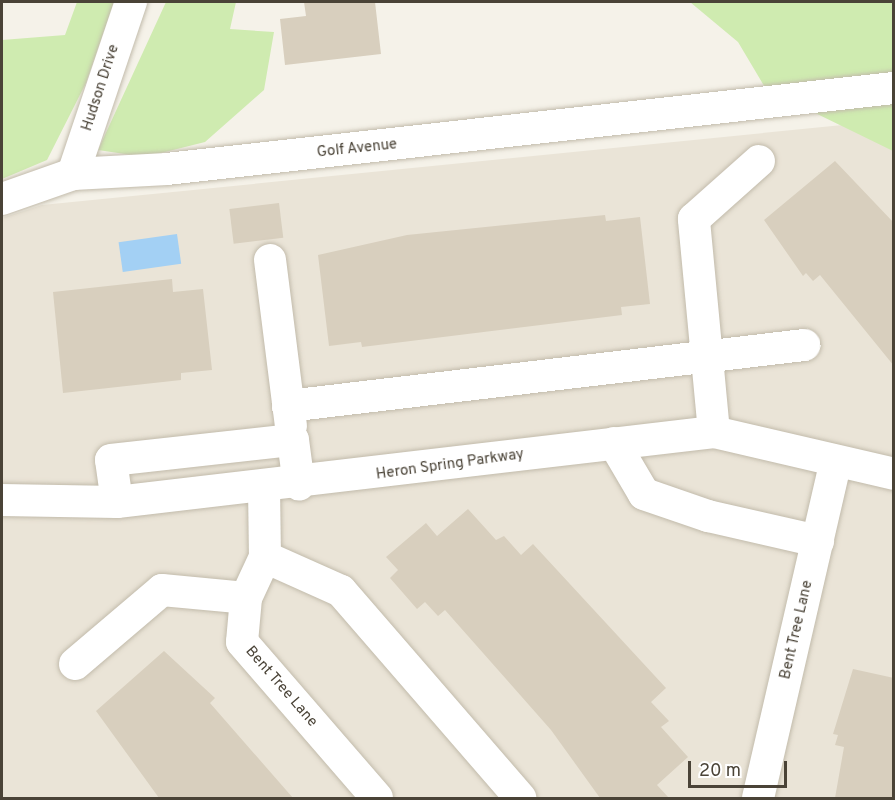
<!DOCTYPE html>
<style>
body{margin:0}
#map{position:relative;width:895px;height:800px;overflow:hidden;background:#f5f2e9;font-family:Overpass,sans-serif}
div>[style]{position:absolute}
.residential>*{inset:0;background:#eae4d7}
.green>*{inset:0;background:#cfebb0}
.water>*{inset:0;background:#a3d0f4;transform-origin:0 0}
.building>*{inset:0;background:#d8cfbe;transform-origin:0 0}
.roads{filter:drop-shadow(0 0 2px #c2bbab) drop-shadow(0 0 2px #c2bbab)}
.minor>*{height:32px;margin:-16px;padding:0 16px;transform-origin:16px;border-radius:16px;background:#fff}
span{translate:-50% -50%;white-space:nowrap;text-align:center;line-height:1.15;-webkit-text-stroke:4.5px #fff;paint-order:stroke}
.street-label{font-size:15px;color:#4a4337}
.frame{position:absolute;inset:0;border:3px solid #4a4337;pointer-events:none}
.scale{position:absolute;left:688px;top:761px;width:99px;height:27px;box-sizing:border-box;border:3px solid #4a4337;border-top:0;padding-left:8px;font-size:18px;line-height:21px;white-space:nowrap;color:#4a4337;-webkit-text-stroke:4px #fff;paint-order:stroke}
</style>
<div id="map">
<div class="residential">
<div style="clip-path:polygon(893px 120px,893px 798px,2px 798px,2px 218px,42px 205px)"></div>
</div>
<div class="green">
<div style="clip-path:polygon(77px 2px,114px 2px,86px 83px,47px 160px,2px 179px,2px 40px,65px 35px)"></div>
<div style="clip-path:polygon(166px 2px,236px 2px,230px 29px,274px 32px,264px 90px,205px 142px,145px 157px,98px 150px)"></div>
<div style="clip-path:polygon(690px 2px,893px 2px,893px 151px,766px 89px,738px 42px)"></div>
</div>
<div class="water">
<div style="left:177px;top:234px;width:30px;height:59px;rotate:82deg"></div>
</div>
<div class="building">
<div style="clip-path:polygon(304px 2px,375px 2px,381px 54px,285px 65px,280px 19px,306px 16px)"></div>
<div style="clip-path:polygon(835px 161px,894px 223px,894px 366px,820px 275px,813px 281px,806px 273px,803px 276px,764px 220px)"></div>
<div style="left:279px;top:203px;width:35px;height:50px;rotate:83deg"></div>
<div style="clip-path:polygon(605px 215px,606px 221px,640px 217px,650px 304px,621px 307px,622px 315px,362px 347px,361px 342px,329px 346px,318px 255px,407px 235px)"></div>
<div style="clip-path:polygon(172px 279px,173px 292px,203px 289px,212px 370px,181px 373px,181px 380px,63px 393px,53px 292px)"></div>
<div style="clip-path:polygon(468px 509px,496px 540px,504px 536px,521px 555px,533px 544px,666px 688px,651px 702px,669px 721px,661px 727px,688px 757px,657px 785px,669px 798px,600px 798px,551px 730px,445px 610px,438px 616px,425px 602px,417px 609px,390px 578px,398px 570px,386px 557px,426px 523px,437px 536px)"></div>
<div style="clip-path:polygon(164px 651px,215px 698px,210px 703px,293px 798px,159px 798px,96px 711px)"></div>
<div style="clip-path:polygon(853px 669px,894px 678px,894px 798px,835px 798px,844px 747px,835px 745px,838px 735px,833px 734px)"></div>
</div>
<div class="roads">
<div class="minor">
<div style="left:73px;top:174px;width:182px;rotate:-71.4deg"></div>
<div style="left:2px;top:199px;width:75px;rotate:-19.4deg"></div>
<div style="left:73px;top:174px;width:94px;rotate:-3deg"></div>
<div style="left:167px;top:169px;width:731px;rotate:-6.36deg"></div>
<div style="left:270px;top:260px;width:167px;rotate:82.8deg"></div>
<div style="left:288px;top:406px;width:520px;rotate:-6.74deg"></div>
<div style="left:714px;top:432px;width:214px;rotate:-95.4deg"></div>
<div style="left:694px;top:219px;width:87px;rotate:-41.7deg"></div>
<div style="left:614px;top:443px;width:59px;rotate:59.5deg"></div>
<div style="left:644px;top:494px;width:68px;rotate:19deg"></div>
<div style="left:708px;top:516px;width:113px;rotate:12.8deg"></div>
<div style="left:264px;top:487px;width:70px;rotate:89.2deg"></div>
<div style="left:265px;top:557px;width:45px;rotate:114.9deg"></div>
<div style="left:246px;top:598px;width:44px;rotate:95.2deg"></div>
<div style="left:242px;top:642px;width:206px;rotate:49.1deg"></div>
<div style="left:2px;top:500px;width:115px;rotate:1deg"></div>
<div style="left:117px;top:502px;width:601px;rotate:-6.69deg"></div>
<div style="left:714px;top:432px;width:185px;rotate:13.1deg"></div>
<div style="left:117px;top:502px;width:42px;rotate:-98.1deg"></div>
<div style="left:111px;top:460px;width:183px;rotate:-6.3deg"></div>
<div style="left:293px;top:440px;width:45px;rotate:82.4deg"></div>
<div style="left:265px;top:557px;width:83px;rotate:24.1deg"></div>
<div style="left:341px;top:591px;width:274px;rotate:49.1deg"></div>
<div style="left:75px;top:664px;width:114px;rotate:-40.4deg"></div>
<div style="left:162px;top:590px;width:84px;rotate:5.4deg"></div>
<div style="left:758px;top:798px;width:346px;rotate:-77deg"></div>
</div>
</div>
<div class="street-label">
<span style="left:101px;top:88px;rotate:-72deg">Hudson Drive</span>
<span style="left:357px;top:149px;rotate:-6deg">Golf Avenue</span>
<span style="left:450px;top:465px;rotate:-8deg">Heron Spring Parkway</span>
<span style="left:797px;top:630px;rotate:-77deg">Bent Tree Lane</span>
<span style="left:281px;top:687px;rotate:49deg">Bent Tree Lane</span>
</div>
<div class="frame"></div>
<div class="scale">20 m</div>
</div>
